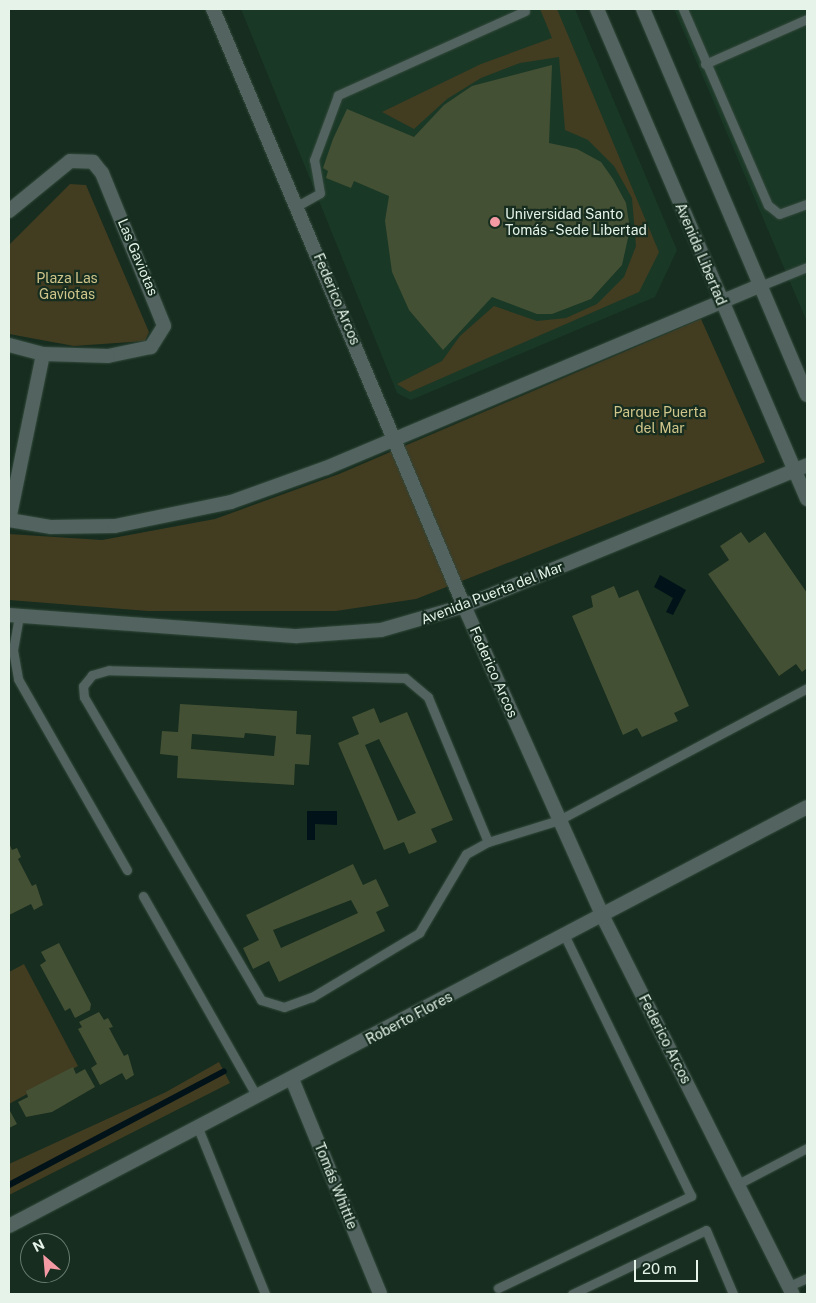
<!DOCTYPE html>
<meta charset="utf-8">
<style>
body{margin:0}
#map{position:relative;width:816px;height:1303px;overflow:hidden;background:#162d1f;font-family:"Public Sans",sans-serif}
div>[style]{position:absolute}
.built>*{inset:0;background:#1a3826}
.green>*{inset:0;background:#423c21}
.water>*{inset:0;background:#011318}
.stream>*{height:6px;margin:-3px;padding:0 3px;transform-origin:3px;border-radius:3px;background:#011318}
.building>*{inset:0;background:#445034}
.roads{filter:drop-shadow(0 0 1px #33493b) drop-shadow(0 0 1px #33493b)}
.service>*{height:9px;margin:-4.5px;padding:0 4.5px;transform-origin:4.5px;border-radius:4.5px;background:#526360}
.minor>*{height:14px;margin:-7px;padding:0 7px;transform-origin:7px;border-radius:7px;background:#526360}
.tertiary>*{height:14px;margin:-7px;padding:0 7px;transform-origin:7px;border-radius:7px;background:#526360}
.dots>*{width:14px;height:14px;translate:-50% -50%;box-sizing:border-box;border:2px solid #162d1f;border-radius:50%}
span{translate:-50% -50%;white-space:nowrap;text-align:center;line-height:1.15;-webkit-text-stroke:4.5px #162d1f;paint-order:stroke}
.poi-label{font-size:14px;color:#e5f3e9}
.left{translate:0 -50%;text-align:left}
.street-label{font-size:14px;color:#e5f3e9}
.park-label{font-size:14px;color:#d0c58a}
.frame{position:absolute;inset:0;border:10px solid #e5f3e9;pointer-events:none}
.north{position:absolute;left:20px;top:1233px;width:50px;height:50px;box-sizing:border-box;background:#162d1f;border:1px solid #697c70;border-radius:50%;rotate:333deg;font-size:14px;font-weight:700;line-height:20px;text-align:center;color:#e5f3e9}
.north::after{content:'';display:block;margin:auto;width:18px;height:22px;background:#f49aa4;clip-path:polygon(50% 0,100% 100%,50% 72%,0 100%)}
.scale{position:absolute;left:634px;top:1260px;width:64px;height:22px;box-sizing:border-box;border:2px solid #e5f3e9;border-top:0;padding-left:6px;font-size:15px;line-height:18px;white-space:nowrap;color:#e5f3e9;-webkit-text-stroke:4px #162d1f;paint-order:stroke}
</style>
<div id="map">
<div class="built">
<div style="clip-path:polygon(241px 9px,575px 9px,677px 250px,655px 297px,411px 400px,397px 393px)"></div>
<div style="clip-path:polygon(674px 9px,807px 9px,807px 322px,729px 138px)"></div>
</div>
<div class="green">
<div style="clip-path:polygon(540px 9px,557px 9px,659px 252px,639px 292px,410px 392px,397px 384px,442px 361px,460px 336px,494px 306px,537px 321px,566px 318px,597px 304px,624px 277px,636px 246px,632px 198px,614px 166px,588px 140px,565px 130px,559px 57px,520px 63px,481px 78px,447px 99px,414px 129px,382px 112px,481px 64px,552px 38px)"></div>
<div style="clip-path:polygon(70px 184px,86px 185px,149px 332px,145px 341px,74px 346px,9px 334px,9px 245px)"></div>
<div style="clip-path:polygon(701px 319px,765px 462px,416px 599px,336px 611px,148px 611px,9px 600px,9px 534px,102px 540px,215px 519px,339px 474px)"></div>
<div style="clip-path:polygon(24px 964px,78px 1066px,9px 1104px,9px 972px)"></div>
<div style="clip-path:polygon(219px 1062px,230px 1083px,9px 1195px,9px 1164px,166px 1092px)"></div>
</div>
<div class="water">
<div style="clip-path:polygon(660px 575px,686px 590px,673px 615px,666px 612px,673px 598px,654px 587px)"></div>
<div style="clip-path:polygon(307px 811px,337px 811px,337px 825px,315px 824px,315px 840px,307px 840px)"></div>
</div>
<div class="stream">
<div style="left:9px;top:1185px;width:243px;rotate:-27.9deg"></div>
</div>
<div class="building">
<div style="clip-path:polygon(552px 65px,549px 143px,577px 149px,601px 162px,613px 179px,626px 203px,630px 229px,622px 265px,591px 299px,552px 314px,537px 314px,492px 297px,443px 350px,409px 310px,392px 272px,385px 221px,389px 196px,354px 181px,351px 188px,326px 178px,328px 171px,323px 168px,333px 139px,347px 109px,414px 137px,444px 105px,472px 86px)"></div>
<div style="clip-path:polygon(741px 532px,749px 543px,765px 532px,807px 593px,807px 668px,802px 672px,796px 664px,779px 676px,708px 574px,729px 560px,720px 546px)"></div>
<div style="clip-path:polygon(614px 586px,619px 598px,638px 590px,689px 706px,674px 713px,678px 721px,642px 737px,637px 728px,623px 735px,572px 616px,593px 607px,591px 596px)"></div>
<div style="clip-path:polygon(evenodd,180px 704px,297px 711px,296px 734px,311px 735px,309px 765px,295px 764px,294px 785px,177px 778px,178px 756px,160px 754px,162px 731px,178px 732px,180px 704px,245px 733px,276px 736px,274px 756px,191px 749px,192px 734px,244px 738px,245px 733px)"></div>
<div style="clip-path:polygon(evenodd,374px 708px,380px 723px,407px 712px,453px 820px,431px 829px,437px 842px,409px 854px,404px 842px,384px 850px,338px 743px,359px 734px,352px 717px,374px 708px,379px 739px,416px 813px,398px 821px,365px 745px,379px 739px)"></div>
<div style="clip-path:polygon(9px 843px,12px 850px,17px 848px,21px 857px,18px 859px,32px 886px,36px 884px,43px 905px,34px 910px,31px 904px,9px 915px)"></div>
<div style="clip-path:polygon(evenodd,353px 864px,363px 885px,376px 879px,389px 906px,376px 912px,385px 931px,279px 982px,269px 961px,253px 969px,243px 948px,259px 940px,246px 915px,353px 864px,351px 900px,358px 913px,281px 948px,273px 930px,351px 900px)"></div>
<div style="clip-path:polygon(59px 943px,91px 1004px,90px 1010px,75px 1018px,70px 1008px,65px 1011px,40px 965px,46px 961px,41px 952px)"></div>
<div style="clip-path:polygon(99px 1012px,104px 1020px,108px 1018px,113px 1027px,109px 1028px,124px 1056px,128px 1054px,134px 1075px,126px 1080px,122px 1073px,100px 1085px,91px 1068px,97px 1064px,78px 1029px,82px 1027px,79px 1022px)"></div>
<div style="clip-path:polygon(73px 1067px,76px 1074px,85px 1069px,95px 1087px,52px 1112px,26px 1117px,18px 1102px,28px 1097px,26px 1091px)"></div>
<div style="clip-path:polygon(9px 1109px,17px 1124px,9px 1128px)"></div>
</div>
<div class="roads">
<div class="service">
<div style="left:683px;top:9px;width:214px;rotate:66.6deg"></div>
<div style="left:768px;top:205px;width:14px;rotate:39deg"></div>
<div style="left:779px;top:214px;width:30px;rotate:-20deg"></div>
<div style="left:705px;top:64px;width:111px;rotate:-23.8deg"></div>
<div style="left:297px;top:206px;width:26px;rotate:-29deg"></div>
<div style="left:320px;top:193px;width:34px;rotate:-100deg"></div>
<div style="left:314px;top:160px;width:69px;rotate:-69.7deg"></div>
<div style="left:338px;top:95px;width:205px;rotate:-24.2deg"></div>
<div style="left:760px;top:286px;width:51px;rotate:-22deg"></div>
<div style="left:19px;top:616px;width:35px;rotate:100deg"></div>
<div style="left:13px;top:650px;width:29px;rotate:80deg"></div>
<div style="left:18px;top:679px;width:220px;rotate:60.3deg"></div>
<div style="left:488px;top:842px;width:157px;rotate:-112.5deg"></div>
<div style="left:428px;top:697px;width:30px;rotate:-140deg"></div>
<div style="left:405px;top:678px;width:296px;rotate:-178.5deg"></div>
<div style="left:109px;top:670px;width:18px;rotate:164deg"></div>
<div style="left:92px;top:675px;width:14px;rotate:129deg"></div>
<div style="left:83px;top:686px;width:11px;rotate:85deg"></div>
<div style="left:84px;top:697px;width:351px;rotate:59.7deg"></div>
<div style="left:261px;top:1000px;width:24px;rotate:17deg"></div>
<div style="left:284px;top:1007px;width:30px;rotate:-20deg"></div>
<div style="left:312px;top:997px;width:125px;rotate:-30.9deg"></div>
<div style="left:419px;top:933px;width:92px;rotate:-59.3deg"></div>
<div style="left:466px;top:854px;width:25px;rotate:-29deg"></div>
<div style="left:488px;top:842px;width:74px;rotate:-17.2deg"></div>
<div style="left:559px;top:820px;width:281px;rotate:-28deg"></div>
<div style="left:143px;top:896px;width:231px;rotate:60.4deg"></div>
<div style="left:198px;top:1128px;width:179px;rotate:68deg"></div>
<div style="left:738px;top:1184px;width:78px;rotate:-27.6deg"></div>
<div style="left:789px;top:1286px;width:20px;rotate:-24deg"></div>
<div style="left:498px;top:1288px;width:214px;rotate:-25.5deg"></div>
<div style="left:691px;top:1196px;width:289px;rotate:-115.9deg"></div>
<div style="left:572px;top:1294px;width:148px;rotate:-25.5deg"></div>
<div style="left:706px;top:1230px;width:69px;rotate:67.1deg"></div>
</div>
<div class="minor">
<div style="left:213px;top:9px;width:648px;rotate:67.2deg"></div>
<div style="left:464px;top:606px;width:338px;rotate:65.9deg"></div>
<div style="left:602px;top:915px;width:424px;rotate:63.3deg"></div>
<div style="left:9px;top:211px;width:79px;rotate:-39.3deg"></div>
<div style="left:70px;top:161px;width:23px;rotate:2deg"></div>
<div style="left:93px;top:162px;width:14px;rotate:51deg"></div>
<div style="left:102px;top:173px;width:165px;rotate:67.9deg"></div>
<div style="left:164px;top:326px;width:25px;rotate:122deg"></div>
<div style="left:151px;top:347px;width:44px;rotate:168.2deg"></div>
<div style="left:108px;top:356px;width:65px;rotate:-178.2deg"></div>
<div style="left:43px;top:354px;width:35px;rotate:-165deg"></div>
<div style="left:9px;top:520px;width:169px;rotate:-78.4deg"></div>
<div style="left:292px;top:1079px;width:232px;rotate:67.7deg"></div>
<div style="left:9px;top:1226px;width:901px;rotate:-27.7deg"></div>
</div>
<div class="tertiary">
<div style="left:597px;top:9px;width:533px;rotate:66.8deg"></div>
<div style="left:643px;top:9px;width:419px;rotate:67deg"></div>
<div style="left:9px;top:520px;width:43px;rotate:9.5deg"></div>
<div style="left:51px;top:527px;width:64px;rotate:-0.9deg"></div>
<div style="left:115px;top:526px;width:118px;rotate:-11.7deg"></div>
<div style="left:231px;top:502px;width:101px;rotate:-19.7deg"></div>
<div style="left:326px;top:468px;width:471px;rotate:-22.8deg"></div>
<div style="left:9px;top:615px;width:289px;rotate:4.2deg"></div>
<div style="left:297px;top:636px;width:84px;rotate:-4.1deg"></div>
<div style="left:381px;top:630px;width:86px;rotate:-16.1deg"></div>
<div style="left:464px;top:606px;width:371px;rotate:-22.3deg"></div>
</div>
</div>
<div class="dots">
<div style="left:495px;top:222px;background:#f49aa4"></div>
</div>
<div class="poi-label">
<span class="left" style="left:505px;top:222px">Universidad Santo<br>Tomás - Sede Libertad</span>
</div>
<div class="street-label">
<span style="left:701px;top:254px;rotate:67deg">Avenida Libertad</span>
<span style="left:138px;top:257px;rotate:67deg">Las Gaviotas</span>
<span style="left:337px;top:299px;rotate:67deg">Federico Arcos</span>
<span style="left:492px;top:593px;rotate:-21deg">Avenida Puerta del Mar</span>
<span style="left:494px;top:672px;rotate:66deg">Federico Arcos</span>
<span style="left:409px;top:1018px;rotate:-28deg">Roberto Flores</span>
<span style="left:665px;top:1039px;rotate:63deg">Federico Arcos</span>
<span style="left:336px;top:1186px;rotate:68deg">Tomás Whittle</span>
</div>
<div class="park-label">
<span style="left:67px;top:286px">Plaza Las<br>Gaviotas</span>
<span style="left:660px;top:420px">Parque Puerta<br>del Mar</span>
</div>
<div class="frame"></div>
<div class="north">N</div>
<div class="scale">20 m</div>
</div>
